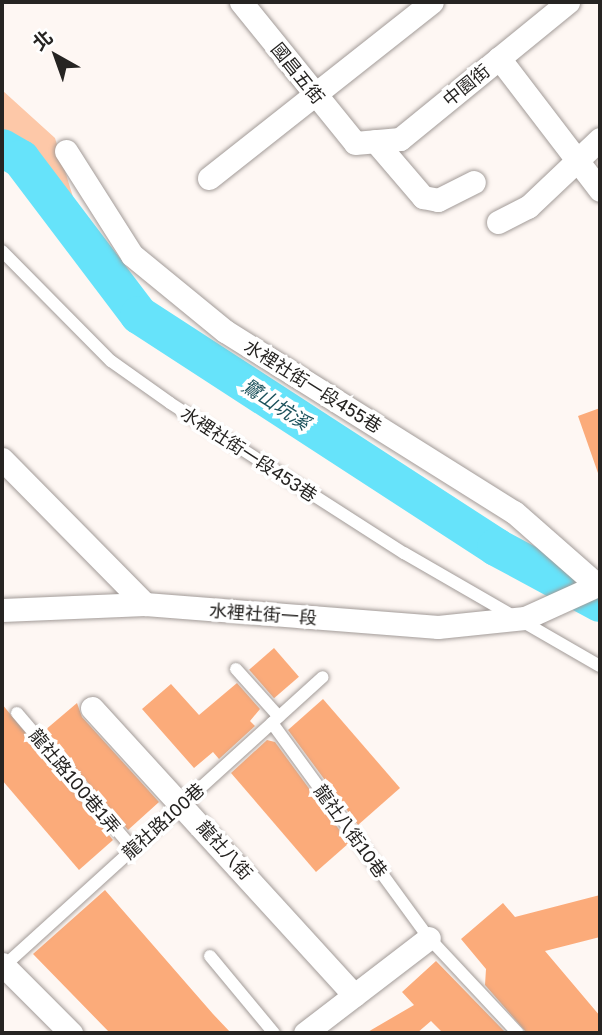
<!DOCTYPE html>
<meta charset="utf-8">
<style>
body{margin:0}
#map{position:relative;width:602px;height:1035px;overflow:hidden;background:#fef7f3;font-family:"Golos Text","Noto Sans TC",sans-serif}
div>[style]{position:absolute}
.green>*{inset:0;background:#fdc8a8}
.river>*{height:38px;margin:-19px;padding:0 19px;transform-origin:19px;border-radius:19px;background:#66e3fa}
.building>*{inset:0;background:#fbab7a;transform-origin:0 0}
.roads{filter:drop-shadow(0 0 2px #a29b98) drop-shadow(0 0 2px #a29b98)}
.service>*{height:12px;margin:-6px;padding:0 6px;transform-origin:6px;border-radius:6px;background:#fff}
.minor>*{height:23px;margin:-11.5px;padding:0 11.5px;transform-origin:11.5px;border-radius:11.5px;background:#fff}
span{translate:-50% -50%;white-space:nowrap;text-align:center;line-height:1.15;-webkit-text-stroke:7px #fff;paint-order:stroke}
.street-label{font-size:18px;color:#262422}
.water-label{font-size:19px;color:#1b515b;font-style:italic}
.frame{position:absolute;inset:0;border:4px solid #262422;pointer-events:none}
.north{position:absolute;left:21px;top:21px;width:70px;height:70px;-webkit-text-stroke:5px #fff;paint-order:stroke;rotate:320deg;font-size:19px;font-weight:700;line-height:28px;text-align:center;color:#262422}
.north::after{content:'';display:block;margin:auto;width:24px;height:32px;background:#262422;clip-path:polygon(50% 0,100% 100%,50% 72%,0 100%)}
</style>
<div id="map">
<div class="green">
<div style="clip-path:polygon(2px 90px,55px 138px,73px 197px,28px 145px,2px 129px)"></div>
</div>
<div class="river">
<div style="left:2px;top:148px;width:22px;rotate:30deg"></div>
<div style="left:21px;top:159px;width:196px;rotate:52.9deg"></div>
<div style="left:139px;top:315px;width:426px;rotate:33deg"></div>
<div style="left:496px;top:547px;width:118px;rotate:28.3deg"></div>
</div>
<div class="building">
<div style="clip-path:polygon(600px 408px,600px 472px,598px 473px,578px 416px)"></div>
<div style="left:274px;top:648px;width:38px;height:33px;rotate:49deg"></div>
<div style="clip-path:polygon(237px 683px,260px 709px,250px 721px,255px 726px,219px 759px,213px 752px,194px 768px,142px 709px,171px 684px,199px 715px)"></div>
<div style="clip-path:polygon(323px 699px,400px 788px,358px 825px,288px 730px)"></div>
<div style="clip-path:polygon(77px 703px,82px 717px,159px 802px,128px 830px,44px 731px)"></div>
<div style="clip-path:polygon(2px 704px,113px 840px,79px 870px,2px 780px)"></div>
<div style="clip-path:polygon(267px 740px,275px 742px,349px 843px,316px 872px,231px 773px)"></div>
<div style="clip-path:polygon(105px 890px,213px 1014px,231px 1033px,110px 1033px,33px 954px)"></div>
<div style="clip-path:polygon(600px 895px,600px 937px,545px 951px,600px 1016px,600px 1033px,527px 1033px,485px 985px,486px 969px,461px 939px,503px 903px,515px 917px)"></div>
<div style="clip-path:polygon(436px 961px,506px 1033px,443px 1033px,431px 1021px,417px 1033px,366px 1033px,414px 1005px,402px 992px)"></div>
</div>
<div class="roads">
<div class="service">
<div style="left:2px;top:251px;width:155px;rotate:45.3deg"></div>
<div style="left:111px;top:361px;width:72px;rotate:35.4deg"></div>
<div style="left:170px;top:403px;width:278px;rotate:32.7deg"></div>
<div style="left:404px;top:553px;width:226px;rotate:30deg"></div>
<div style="left:236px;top:669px;width:64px;rotate:48.1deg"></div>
<div style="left:17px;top:713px;width:179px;rotate:49.5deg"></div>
<div style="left:272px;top:723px;width:266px;rotate:53.9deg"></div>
<div style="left:429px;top:938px;width:130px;rotate:46.9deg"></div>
<div style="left:210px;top:956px;width:100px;rotate:50.3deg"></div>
<div style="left:4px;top:966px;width:430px;rotate:-42.2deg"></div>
</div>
<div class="minor">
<div style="left:241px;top:2px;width:181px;rotate:51deg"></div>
<div style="left:355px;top:143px;width:45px;rotate:-5.1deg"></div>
<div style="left:400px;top:139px;width:217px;rotate:-39.2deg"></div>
<div style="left:499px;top:58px;width:166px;rotate:52.6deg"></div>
<div style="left:375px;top:141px;width:74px;rotate:49.4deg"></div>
<div style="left:423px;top:197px;width:15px;rotate:11deg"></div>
<div style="left:438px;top:200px;width:40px;rotate:-26.6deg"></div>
<div style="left:66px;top:151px;width:123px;rotate:57.6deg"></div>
<div style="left:132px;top:255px;width:120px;rotate:39.3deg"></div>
<div style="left:225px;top:331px;width:341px;rotate:32.1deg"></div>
<div style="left:514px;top:512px;width:111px;rotate:41.3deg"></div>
<div style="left:209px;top:178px;width:284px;rotate:-38.3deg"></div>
<div style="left:498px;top:222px;width:34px;rotate:-27deg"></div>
<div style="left:528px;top:207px;width:99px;rotate:-43.4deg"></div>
<div style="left:2px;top:459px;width:204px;rotate:45.4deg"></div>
<div style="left:2px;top:610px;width:143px;rotate:-2.4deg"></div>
<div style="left:145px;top:604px;width:294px;rotate:4.5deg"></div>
<div style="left:438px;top:627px;width:87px;rotate:-5.9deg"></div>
<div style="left:525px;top:618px;width:82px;rotate:-24.4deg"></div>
<div style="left:92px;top:708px;width:389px;rotate:47.6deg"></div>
<div style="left:2px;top:964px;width:98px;rotate:45deg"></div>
<div style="left:305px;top:1033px;width:156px;rotate:-37.5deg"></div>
</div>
</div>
<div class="street-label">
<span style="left:298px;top:73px;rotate:51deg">國昌五街</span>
<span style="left:466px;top:85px;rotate:-39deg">中園街</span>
<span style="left:313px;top:386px;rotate:32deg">水裡社街一段455巷</span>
<span style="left:249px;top:454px;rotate:33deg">水裡社街一段453巷</span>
<span style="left:263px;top:614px;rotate:4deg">水裡社街一段</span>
<span style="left:75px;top:781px;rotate:50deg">龍社路100巷1弄</span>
<span style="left:163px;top:821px;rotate:-42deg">龍社路100巷</span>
<span style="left:351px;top:831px;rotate:54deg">龍社八街10巷</span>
<span style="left:225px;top:850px;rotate:48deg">龍社八街</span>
</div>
<div class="water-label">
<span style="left:276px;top:404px;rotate:33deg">鷺山坑溪</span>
</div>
<div class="frame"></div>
<div class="north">北</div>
</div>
